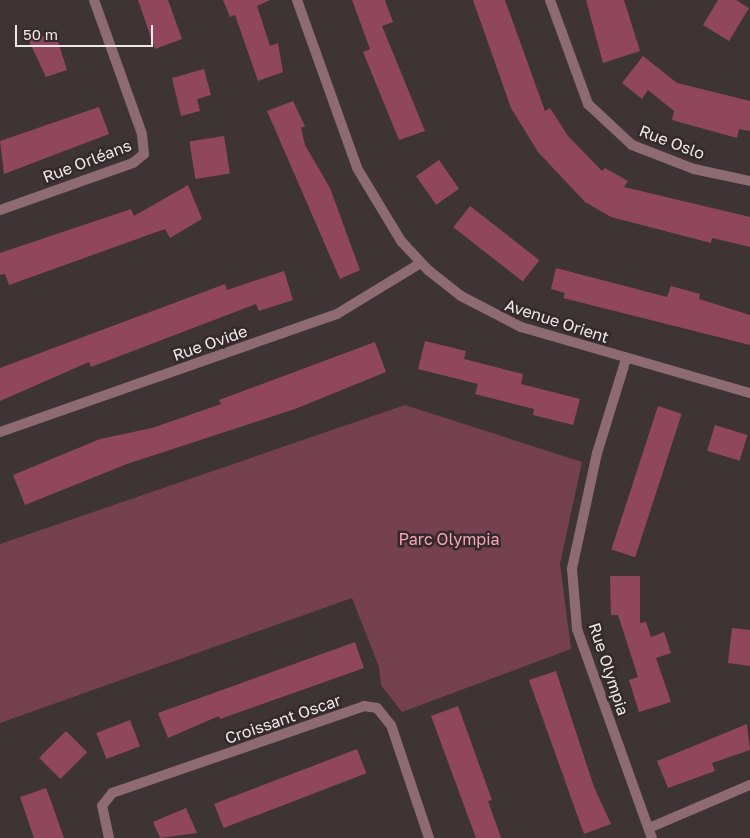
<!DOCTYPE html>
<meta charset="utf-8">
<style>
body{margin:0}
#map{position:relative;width:750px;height:838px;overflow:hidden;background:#3e3436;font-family:"Golos Text",sans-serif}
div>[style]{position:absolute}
.green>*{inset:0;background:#75404f}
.building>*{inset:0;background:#90465c;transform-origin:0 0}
.street>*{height:10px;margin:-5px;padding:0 5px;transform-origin:5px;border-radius:5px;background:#8e6b73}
span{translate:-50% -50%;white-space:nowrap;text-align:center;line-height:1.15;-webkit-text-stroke:5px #342a2c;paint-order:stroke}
.street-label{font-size:16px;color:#efe8e9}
.park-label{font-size:16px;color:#f9a3b9}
.scale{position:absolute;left:15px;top:25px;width:138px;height:22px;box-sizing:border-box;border:2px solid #efe8e9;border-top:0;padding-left:6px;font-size:15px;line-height:18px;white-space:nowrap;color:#efe8e9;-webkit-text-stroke:4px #342a2c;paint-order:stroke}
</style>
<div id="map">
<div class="green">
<div style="clip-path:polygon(405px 405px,582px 462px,560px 564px,571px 649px,402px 712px,381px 685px,379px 667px,352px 598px,0 723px,0 544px)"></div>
</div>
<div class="building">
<div style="clip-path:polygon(138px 0,168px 0,182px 39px,155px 49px)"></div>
<div style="clip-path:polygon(223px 0,270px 0,257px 6px,270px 46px,278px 43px,283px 72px,258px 81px,235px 15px,230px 17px)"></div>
<div style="clip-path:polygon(352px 0,385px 0,393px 22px,382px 26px,425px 131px,399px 140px,363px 52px,370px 49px)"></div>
<div style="clip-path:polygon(473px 0,505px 0,545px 111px,550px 108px,568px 136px,602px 171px,605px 168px,628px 181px,624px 187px,750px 217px,750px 247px,712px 238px,711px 243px,611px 217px,585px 202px,538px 152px,511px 108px)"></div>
<div style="clip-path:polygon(586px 0,624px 0,640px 51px,603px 63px)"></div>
<div style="clip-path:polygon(718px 0,736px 0,749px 8px,729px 41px,703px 25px)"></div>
<div style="clip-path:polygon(55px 32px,67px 70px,46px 77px,29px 41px)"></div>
<div style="clip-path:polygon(643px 56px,677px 83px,750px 101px,750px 131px,739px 129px,737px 138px,672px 120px,674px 111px,648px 90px,642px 99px,622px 83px)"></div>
<div style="clip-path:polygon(204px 69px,211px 95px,197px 99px,200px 111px,181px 116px,172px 78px)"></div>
<div style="clip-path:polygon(293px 101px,305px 126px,301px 128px,305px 145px,330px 188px,360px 270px,340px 279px,267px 111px)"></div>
<div style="clip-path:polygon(99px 107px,109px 134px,4px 174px,0 141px)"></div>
<div style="left:224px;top:136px;width:38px;height:35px;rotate:81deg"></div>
<div style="left:439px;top:160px;width:35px;height:28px;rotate:55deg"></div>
<div style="clip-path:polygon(188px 185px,202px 219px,170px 238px,165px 229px,9px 285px,5px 274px,0 275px,0 253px,131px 209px,134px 216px)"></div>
<div style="left:470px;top:206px;width:88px;height:27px;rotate:38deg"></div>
<div style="clip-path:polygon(556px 268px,667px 297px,671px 286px,700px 294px,699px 299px,750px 315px,750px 345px,563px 298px,565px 293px,551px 289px)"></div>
<div style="clip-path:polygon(284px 271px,293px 300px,259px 311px,256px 304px,91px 367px,89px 362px,0 401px,0 368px,225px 284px,227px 290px)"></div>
<div style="clip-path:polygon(425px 341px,466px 351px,464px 359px,523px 374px,521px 384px,580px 399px,573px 425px,533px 415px,534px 409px,475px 394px,478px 384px,418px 369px)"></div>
<div style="clip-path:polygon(375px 342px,386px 372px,295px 409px,127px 464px,25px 505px,13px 475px,100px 439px,152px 428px,221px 404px,219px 400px)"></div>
<div style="left:658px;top:406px;width:25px;height:151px;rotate:18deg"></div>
<div style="left:715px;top:425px;width:34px;height:27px;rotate:17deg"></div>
<div style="clip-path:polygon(610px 576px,640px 576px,640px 623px,646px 622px,651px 637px,664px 632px,671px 653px,656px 658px,671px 702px,639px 712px,629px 680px,638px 677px,618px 615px,611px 615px)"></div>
<div style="clip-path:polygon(732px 628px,750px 630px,750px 666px,728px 663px)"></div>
<div style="clip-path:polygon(355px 642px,364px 668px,220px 719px,219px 716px,168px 738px,158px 713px)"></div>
<div style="clip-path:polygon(556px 671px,594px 787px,611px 824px,584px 834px,529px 680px)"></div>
<div style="clip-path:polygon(458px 706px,492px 800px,488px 801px,501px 838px,476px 838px,431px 716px)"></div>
<div style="left:130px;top:720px;width:28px;height:36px;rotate:69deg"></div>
<div style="clip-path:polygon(747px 724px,750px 750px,712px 763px,715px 771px,668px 788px,657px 761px)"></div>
<div style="left:66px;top:731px;width:30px;height:38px;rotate:45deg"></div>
<div style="left:357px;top:749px;width:26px;height:153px;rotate:69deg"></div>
<div style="clip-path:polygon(46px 788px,52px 804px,64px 838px,34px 838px,20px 797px)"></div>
<div style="clip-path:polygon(186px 808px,197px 833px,160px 838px,153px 822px)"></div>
</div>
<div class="street">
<div style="left:297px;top:0;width:178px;rotate:70.3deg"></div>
<div style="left:357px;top:168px;width:85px;rotate:58.9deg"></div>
<div style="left:401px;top:241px;width:40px;rotate:47deg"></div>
<div style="left:428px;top:270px;width:42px;rotate:38.2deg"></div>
<div style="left:461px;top:296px;width:68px;rotate:27.3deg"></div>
<div style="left:521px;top:327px;width:238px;rotate:16.1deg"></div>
<div style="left:550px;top:0;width:111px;rotate:69.9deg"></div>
<div style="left:588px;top:104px;width:60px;rotate:43deg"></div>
<div style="left:632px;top:145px;width:66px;rotate:21.2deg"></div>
<div style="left:694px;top:169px;width:57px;rotate:12.1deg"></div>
<div style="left:0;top:210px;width:141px;rotate:-19.5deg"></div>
<div style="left:133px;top:163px;width:14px;rotate:-39deg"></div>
<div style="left:144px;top:154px;width:20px;rotate:-96deg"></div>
<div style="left:142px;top:134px;width:142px;rotate:-109.7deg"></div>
<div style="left:626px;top:359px;width:98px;rotate:107.1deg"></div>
<div style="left:597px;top:453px;width:119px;rotate:102.2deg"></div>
<div style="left:572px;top:569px;width:60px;rotate:85.2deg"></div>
<div style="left:577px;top:629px;width:222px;rotate:70.3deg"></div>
<div style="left:0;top:432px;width:357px;rotate:-19.3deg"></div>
<div style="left:337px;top:314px;width:98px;rotate:-31.3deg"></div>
<div style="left:649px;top:828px;width:110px;rotate:-23.1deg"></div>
<div style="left:109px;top:838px;width:33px;rotate:-102deg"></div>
<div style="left:102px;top:806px;width:16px;rotate:-52deg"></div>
<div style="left:112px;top:793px;width:267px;rotate:-19deg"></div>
<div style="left:364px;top:706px;width:13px;rotate:9deg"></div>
<div style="left:377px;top:708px;width:22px;rotate:51deg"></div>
<div style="left:391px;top:725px;width:119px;rotate:71.4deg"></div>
</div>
<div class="street-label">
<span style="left:672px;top:142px;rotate:21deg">Rue Oslo</span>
<span style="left:87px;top:161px;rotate:-21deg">Rue Orléans</span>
<span style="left:557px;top:321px;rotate:18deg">Avenue Orient</span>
<span style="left:210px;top:343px;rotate:-19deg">Rue Ovide</span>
<span style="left:609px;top:669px;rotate:72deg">Rue Olympia</span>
<span style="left:283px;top:719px;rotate:-19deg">Croissant Oscar</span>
</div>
<div class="park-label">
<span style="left:449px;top:539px">Parc Olympia</span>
</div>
<div class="scale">50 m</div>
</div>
